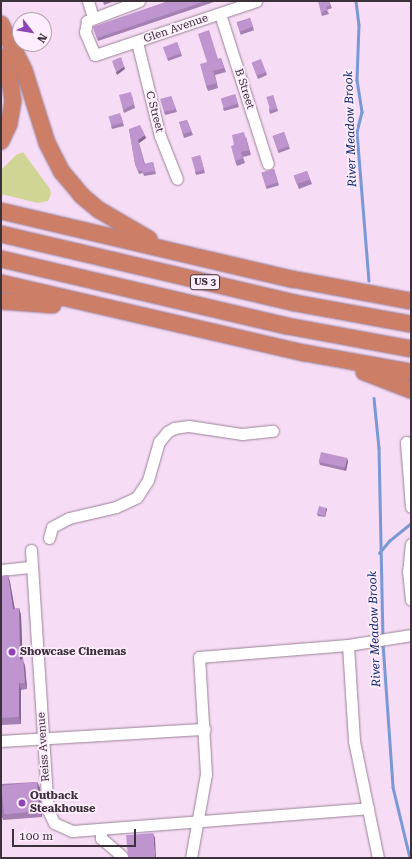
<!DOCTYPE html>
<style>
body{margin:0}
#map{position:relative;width:412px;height:859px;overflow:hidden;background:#f7dcf5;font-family:"Roboto Serif",serif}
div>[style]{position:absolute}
.green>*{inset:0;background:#d0d494}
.stream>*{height:2.5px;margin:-1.25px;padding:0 1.25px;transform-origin:1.25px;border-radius:1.25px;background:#7a98d4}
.roads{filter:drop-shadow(0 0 1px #9a8298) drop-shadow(0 0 1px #9a8298)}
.minor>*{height:11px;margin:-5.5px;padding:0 5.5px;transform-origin:5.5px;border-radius:5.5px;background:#fff}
.highway>*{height:16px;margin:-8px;padding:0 8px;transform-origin:8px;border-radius:8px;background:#cc7e67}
.wall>*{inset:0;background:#a480b3;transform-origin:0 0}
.shaded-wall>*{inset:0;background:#866892}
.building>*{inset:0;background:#bf95d0;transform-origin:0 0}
.dots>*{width:11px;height:11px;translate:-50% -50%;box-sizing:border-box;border:2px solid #feedfc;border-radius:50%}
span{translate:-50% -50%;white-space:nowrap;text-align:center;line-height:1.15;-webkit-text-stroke:3.5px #feedfc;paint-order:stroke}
.shield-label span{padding:1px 3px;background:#feedfc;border:1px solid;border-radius:3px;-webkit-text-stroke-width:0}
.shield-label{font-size:10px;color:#3c313b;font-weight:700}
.street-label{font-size:11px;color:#3c313b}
.poi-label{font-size:11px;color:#3c313b;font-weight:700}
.left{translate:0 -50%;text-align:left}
.water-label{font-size:12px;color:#0a256b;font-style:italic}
.frame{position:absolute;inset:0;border:2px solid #3c313b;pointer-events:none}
.north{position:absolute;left:12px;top:12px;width:40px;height:40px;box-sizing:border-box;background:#feedfc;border:1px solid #b0a2af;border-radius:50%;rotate:121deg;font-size:11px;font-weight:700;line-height:16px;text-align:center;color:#3c313b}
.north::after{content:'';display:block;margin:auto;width:14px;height:18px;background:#8b43b6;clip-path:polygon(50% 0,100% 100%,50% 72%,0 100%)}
.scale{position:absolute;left:12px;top:829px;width:124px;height:18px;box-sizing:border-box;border:2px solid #3c313b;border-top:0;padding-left:5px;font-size:12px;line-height:14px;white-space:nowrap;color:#3c313b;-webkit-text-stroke:3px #feedfc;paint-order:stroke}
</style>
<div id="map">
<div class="green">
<div style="clip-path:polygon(23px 152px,50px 189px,51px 194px,48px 201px,38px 203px,1px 194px,1px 170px,16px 155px)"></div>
</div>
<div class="stream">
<div style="left:356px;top:1px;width:24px;rotate:83deg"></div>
<div style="left:359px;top:25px;width:55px;rotate:92.1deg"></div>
<div style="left:357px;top:80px;width:32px;rotate:81deg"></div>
<div style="left:362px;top:112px;width:21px;rotate:104deg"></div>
<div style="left:357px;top:132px;width:149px;rotate:85.4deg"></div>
<div style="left:374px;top:398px;width:50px;rotate:84.3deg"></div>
<div style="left:379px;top:448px;width:188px;rotate:88.8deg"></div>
<div style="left:379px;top:553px;width:16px;rotate:-50deg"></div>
<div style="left:389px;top:541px;width:28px;rotate:-39deg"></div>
<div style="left:383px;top:643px;width:144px;rotate:86deg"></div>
<div style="left:393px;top:787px;width:73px;rotate:76.5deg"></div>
</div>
<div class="roads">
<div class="minor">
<div style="left:88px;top:1px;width:17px;rotate:73deg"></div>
<div style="left:139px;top:1px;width:56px;rotate:159deg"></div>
<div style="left:87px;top:21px;width:11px;rotate:100deg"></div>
<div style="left:85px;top:32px;width:25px;rotate:67deg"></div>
<div style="left:95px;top:55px;width:170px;rotate:-18.5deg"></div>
<div style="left:220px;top:14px;width:157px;rotate:72.3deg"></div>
<div style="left:137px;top:42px;width:97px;rotate:76.3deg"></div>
<div style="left:160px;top:136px;width:46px;rotate:68.4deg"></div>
<div style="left:406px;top:442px;width:65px;rotate:85.6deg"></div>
<div style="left:49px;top:538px;width:11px;rotate:-75deg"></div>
<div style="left:52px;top:527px;width:19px;rotate:-28deg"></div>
<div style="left:69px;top:518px;width:48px;rotate:-13.2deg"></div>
<div style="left:116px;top:507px;width:23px;rotate:-25deg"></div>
<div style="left:137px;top:497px;width:20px;rotate:-57deg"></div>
<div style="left:148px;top:480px;width:40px;rotate:-74deg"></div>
<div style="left:159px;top:442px;width:13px;rotate:-51deg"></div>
<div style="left:167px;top:432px;width:8px;rotate:-30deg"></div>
<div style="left:174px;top:428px;width:15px;rotate:-8deg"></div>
<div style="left:189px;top:426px;width:54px;rotate:8.6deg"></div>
<div style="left:242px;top:434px;width:31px;rotate:-6deg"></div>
<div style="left:411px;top:544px;width:27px;rotate:96deg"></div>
<div style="left:408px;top:571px;width:29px;rotate:84deg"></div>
<div style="left:31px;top:550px;width:261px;rotate:86.3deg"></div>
<div style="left:48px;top:810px;width:14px;rotate:65deg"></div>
<div style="left:54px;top:823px;width:20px;rotate:24deg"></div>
<div style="left:72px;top:831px;width:297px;rotate:-4.4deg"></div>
<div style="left:1px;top:570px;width:31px;rotate:-6deg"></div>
<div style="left:348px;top:645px;width:96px;rotate:86.4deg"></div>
<div style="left:354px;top:741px;width:119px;rotate:78.4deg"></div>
<div style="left:1px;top:741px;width:204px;rotate:-3.4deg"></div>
<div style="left:101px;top:829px;width:9px;rotate:90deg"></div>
<div style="left:101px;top:838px;width:28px;rotate:41deg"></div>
<div style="left:191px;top:858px;width:85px;rotate:-79.9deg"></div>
<div style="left:206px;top:774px;width:117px;rotate:-93.4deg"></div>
<div style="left:199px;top:657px;width:149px;rotate:-4.6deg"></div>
<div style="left:348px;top:645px;width:64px;rotate:-9deg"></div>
</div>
<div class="highway">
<div style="left:1px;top:24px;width:51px;rotate:63.4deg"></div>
<div style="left:24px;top:70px;width:77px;rotate:72.5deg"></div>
<div style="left:47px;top:143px;width:33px;rotate:63deg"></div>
<div style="left:62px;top:172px;width:30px;rotate:50deg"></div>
<div style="left:81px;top:195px;width:23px;rotate:40deg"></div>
<div style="left:99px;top:210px;width:58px;rotate:30.1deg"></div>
<div style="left:1px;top:57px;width:21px;rotate:67deg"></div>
<div style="left:9px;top:76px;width:25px;rotate:81deg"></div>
<div style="left:13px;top:101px;width:23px;rotate:100deg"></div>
<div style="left:9px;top:124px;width:19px;rotate:115deg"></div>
<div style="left:1px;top:211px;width:299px;rotate:13.2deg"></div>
<div style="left:292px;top:279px;width:121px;rotate:10.5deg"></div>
<div style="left:1px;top:234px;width:302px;rotate:13.2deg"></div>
<div style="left:295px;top:303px;width:118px;rotate:10.3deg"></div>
<div style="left:1px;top:259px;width:294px;rotate:13.2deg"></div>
<div style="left:287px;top:326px;width:126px;rotate:10.5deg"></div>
<div style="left:1px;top:283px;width:312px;rotate:13deg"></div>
<div style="left:305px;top:353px;width:108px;rotate:10.2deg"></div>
<div style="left:1px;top:301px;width:52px;rotate:4.4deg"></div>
<div style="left:364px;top:372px;width:50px;rotate:21deg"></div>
</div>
</div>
<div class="wall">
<div style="clip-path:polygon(103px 1px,115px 1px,104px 5px)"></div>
<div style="clip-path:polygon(169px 1px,213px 1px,214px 2px,98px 41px,93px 27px)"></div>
<div style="clip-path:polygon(329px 1px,332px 8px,327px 10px,329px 14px,322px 16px,321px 13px)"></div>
<div style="left:250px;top:18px;width:13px;height:14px;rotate:72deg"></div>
<div style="clip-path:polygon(177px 42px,182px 56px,168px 61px,167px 58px)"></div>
<div style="clip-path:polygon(221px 58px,226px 72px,215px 75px,218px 88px,208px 91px,206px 86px,218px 59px)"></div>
<div style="clip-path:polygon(252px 63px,266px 72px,267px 75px,258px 79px)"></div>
<div style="clip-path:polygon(235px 94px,239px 107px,224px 111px,223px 108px)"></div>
<div style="clip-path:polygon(273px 95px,278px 111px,270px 114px,269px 110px)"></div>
<div style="clip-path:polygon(132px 96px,135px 108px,124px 113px,123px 110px)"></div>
<div style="clip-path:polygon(171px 96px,177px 112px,165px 115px,164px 112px)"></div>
<div style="clip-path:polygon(121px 116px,124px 126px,112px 129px,111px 126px)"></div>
<div style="clip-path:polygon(187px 120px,193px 135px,184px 138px,179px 122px)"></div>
<div style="clip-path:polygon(129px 129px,146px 138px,139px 143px,145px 164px,153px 162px,156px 174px,144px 176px,143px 173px,139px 174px,135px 164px)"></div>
<div style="left:284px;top:132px;width:18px;height:12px;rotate:71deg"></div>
<div style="clip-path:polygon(246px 137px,251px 155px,243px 157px,245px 163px,237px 166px,235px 161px,234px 145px)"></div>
<div style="clip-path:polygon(200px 155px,205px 173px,196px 175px,195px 172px)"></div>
<div style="left:274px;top:169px;width:17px;height:13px;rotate:73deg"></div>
<div style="left:307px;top:171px;width:14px;height:14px;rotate:69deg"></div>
<div style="clip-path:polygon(348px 461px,346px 471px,320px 465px,319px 462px)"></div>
<div style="clip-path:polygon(326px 508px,327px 509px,325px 517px,318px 516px,317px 514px)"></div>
<div style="clip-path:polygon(8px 575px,10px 582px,14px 609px,19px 608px,21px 615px,22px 659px,25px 666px,27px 689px,21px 690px,21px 724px,1px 725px,1px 576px)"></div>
<div style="clip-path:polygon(37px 782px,40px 788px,42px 817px,3px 820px,1px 814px,1px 784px)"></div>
</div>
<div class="shaded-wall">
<div style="clip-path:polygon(124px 66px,125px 69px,117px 75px,116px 72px)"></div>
<div style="clip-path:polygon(145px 135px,146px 138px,139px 143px,138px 140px)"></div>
<div style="clip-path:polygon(347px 458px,348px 461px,346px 471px,344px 467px)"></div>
<div style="clip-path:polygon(326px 508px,327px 509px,325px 517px,325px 516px)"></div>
<div style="clip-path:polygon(8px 575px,10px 582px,16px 615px,13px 609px)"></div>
<div style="clip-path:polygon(19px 608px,21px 615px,23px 666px,20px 660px)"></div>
<div style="clip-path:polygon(23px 659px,25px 666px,27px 689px,25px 683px)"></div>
<div style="clip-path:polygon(19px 683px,21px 690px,21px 724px,19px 717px)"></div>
<div style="clip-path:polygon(37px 782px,40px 788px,42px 817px,40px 811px)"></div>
<div style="clip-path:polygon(153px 833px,155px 838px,156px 858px,155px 858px)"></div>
</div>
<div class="building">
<div style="clip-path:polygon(169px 1px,206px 1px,97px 38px,93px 27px)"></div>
<div style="clip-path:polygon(318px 1px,329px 1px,330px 5px,326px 7px,327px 10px,321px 13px)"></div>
<div style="left:250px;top:18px;width:9px;height:14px;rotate:69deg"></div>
<div style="clip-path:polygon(209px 30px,218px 59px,221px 58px,224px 68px,213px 71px,217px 83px,206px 86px,200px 64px,207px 62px,198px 34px)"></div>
<div style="left:177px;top:42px;width:12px;height:15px;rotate:70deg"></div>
<div style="clip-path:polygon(121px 57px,124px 66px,116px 72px,112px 61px)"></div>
<div style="left:261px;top:59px;width:14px;height:10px;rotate:69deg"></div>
<div style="clip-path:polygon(131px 92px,134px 104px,123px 110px,119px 95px)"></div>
<div style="left:235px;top:94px;width:10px;height:15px;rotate:73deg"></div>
<div style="left:273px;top:95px;width:14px;height:7px;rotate:73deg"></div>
<div style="clip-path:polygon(171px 96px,176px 109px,164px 112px,160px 99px)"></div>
<div style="left:120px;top:113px;width:10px;height:12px;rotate:73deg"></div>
<div style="left:187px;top:120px;width:12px;height:8px;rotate:70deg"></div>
<div style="clip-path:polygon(140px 125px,145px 135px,138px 140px,144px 164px,153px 162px,155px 171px,143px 173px,142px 170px,138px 171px,135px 164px,129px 129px)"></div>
<div style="clip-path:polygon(244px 132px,249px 150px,241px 152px,243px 158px,235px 161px,231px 146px,234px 145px,232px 135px)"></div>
<div style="left:284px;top:132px;width:15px;height:12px;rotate:70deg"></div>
<div style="left:200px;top:155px;width:15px;height:9px;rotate:74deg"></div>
<div style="left:274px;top:169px;width:14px;height:13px;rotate:73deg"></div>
<div style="left:307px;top:171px;width:9px;height:14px;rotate:72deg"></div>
<div style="left:321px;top:452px;width:27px;height:10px;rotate:13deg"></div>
<div style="clip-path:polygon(319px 506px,326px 508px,325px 516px,317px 514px)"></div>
<div style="clip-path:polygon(8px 575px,13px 609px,19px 608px,20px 660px,23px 659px,25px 683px,19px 683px,19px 717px,1px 718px,1px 576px)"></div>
<div style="left:37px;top:782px;width:29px;height:36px;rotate:84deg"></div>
<div style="left:153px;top:833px;width:25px;height:27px;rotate:85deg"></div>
</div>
<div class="dots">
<div style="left:12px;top:652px;background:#8b43b6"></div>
<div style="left:22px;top:803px;background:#8b43b6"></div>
</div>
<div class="shield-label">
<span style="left:205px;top:282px">US 3</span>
</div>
<div class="street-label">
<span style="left:176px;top:29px;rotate:-19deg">Glen Avenue</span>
<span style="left:244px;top:89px;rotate:72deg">B Street</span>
<span style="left:154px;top:112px;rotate:75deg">C Street</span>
<span style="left:44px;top:747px;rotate:-94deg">Reiss Avenue</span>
</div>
<div class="poi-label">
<span class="left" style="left:20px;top:652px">Showcase Cinemas</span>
<span class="left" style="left:30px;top:803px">Outback<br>Steakhouse</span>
</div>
<div class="water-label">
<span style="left:351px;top:129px;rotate:-92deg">River Meadow Brook</span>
<span style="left:375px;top:629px;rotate:-92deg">River Meadow Brook</span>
</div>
<div class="frame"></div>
<div class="north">N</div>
<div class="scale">100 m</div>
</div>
